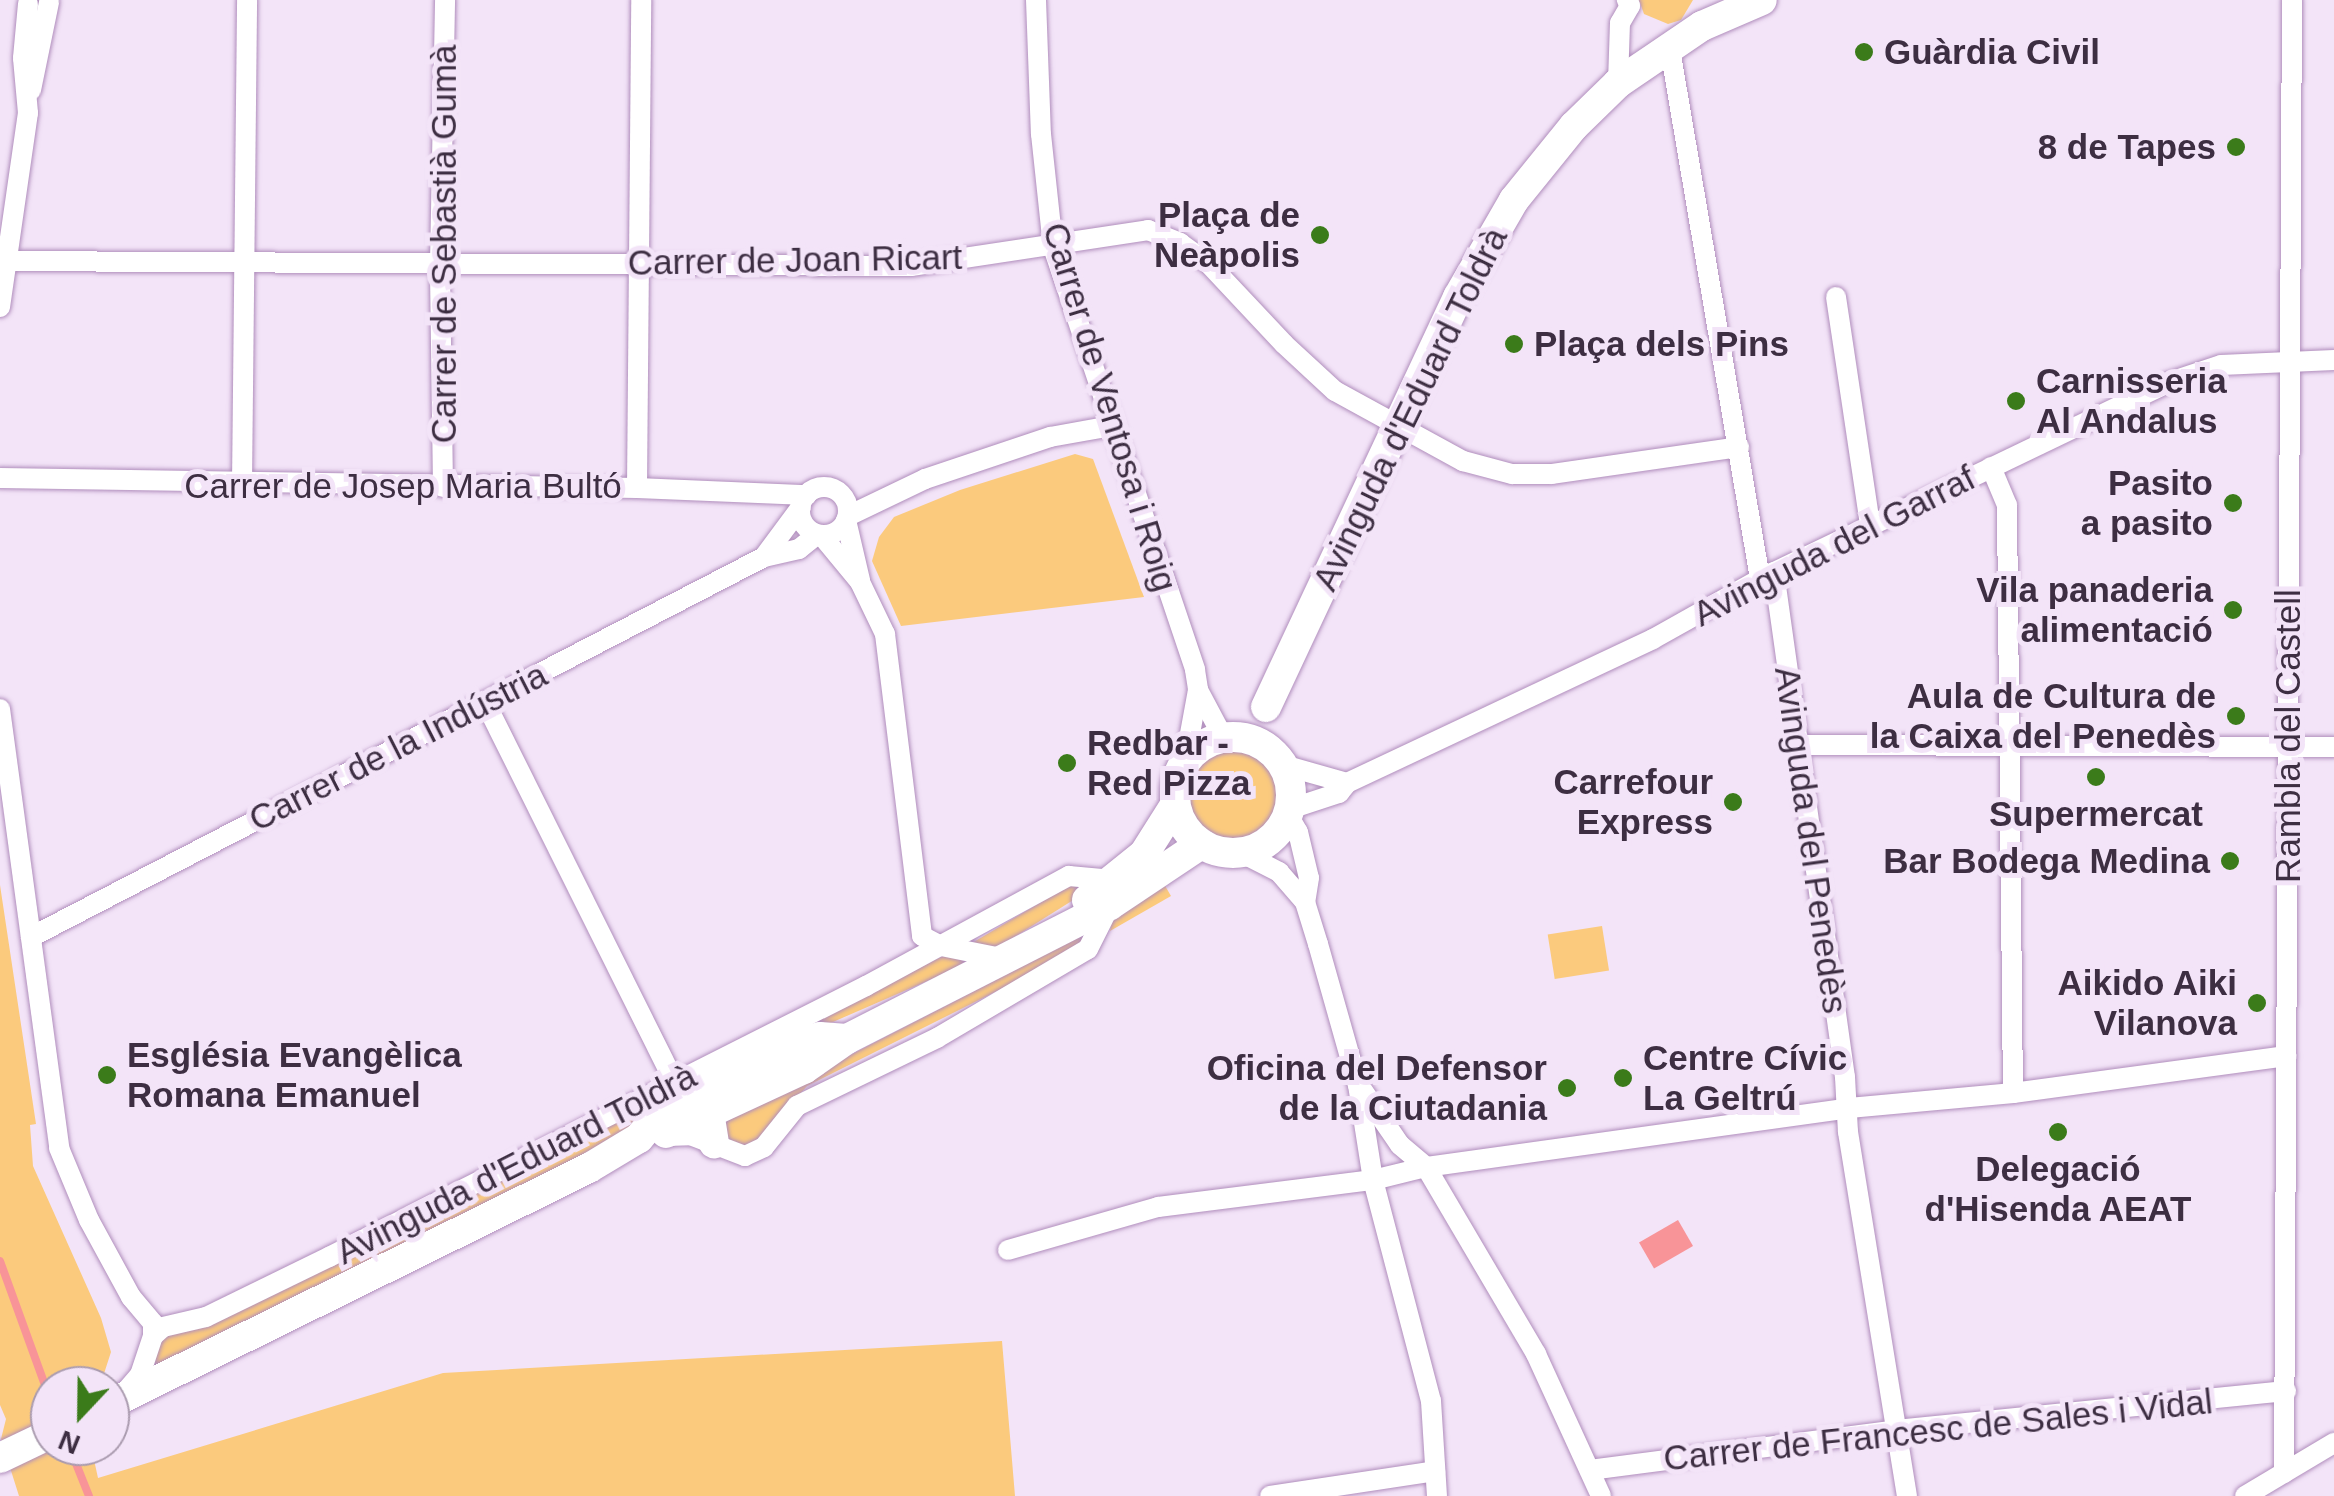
<!DOCTYPE html>
<meta charset="utf-8">
<style>
body{margin:0}
#map{position:relative;width:2334px;height:1496px;overflow:hidden;background:#f3e4f8;font-family:Arial,sans-serif}
div>[style]{position:absolute}
.green>*{inset:0;background:#fbca7d;transform-origin:0 0}
.round{border-radius:50%}
.water>*{inset:0;background:#f89498;transform-origin:0 0}
.stream>*{height:8px;margin:-4px;padding:0 4px;transform-origin:4px;border-radius:4px;background:#f89498}
.roads{filter:drop-shadow(0 0 2px #b08dbc) drop-shadow(0 0 2px #b08dbc)}
.street>*{height:20px;margin:-10px;padding:0 10px;transform-origin:10px;border-radius:10px;background:#fff}
.street>.ring{margin:-10px;padding:0;box-sizing:content-box;background:none;border:20px solid #fff;border-radius:50%}
.secondary>*{height:30px;margin:-15px;padding:0 15px;transform-origin:15px;border-radius:15px;background:#fff}
.secondary>.ring{margin:-15px;padding:0;box-sizing:content-box;background:none;border:30px solid #fff;border-radius:50%}
.dots>*{width:28px;height:28px;translate:-50% -50%;box-sizing:border-box;border:5px solid #f3e4f8;border-radius:50%}
span{translate:-50% -50%;white-space:nowrap;text-align:center;line-height:1.15;-webkit-text-stroke:10px #f3e4f8;paint-order:stroke}
.poi-label{font-size:35px;color:#3d2e42;font-weight:700}
.left{translate:0 -50%;text-align:left}
.right{translate:-100% -50%;text-align:right}
.street-label{font-size:35px;color:#3d2e42}
.north{position:absolute;left:30px;top:1366px;width:100px;height:100px;box-sizing:border-box;background:#f3e4f8;border:2px solid #aa9baf;border-radius:50%;rotate:202deg;font-size:28px;font-weight:700;line-height:40px;text-align:center;color:#3d2e42}
.north::after{content:'';display:block;margin:auto;width:35px;height:45px;background:#3b7b1a;clip-path:polygon(50% 0,100% 100%,50% 72%,0 100%)}
</style>
<div id="map">
<div class="green">
<div style="clip-path:polygon(1639px 0,1693px 0,1681px 20px,1668px 24px,1644px 14px)"></div>
<div style="clip-path:polygon(1075px 454px,1093px 459px,1144px 597px,901px 626px,872px 561px,879px 537px,894px 517px,960px 490px)"></div>
<div class="round" style="left:1189px;top:751px;width:88px;height:88px"></div>
<div style="clip-path:polygon(1164px 884px,1171px 896px,1110px 931px,1113px 917px)"></div>
<div style="clip-path:polygon(0 885px,36px 1124px,30px 1125px,33px 1166px,101px 1318px,111px 1352px,100px 1386px,50px 1386px,50px 1446px,91px 1446px,98px 1478px,443px 1373px,1002px 1341px,1015px 1496px,19px 1496px,1px 1439px,6px 1419px,0 1405px)"></div>
<div style="clip-path:polygon(1070px 885px,1094px 887px,992px 951px,967px 946px)"></div>
<div style="left:1602px;top:926px;width:45px;height:55px;rotate:81deg"></div>
<div style="clip-path:polygon(1087px 933px,1079px 950px,807px 1086px,758px 1141px,745px 1147px,732px 1144px,723px 1130px,726px 1119px)"></div>
<div style="clip-path:polygon(945px 955px,971px 962px,780px 1045px,574px 1161px,147px 1373px,154px 1350px,169px 1333px,678px 1090px)"></div>
</div>
<div class="water">
<div style="left:1678px;top:1220px;width:30px;height:45px;rotate:60deg"></div>
</div>
<div class="stream">
<div style="left:0;top:1261px;width:147px;rotate:70.1deg"></div>
<div style="left:69px;top:1446px;width:54px;rotate:68.2deg"></div>
</div>
<div class="roads">
<div class="street">
<div style="left:1036px;top:0;width:134px;rotate:87.9deg"></div>
<div style="left:1041px;top:134px;width:114px;rotate:83.9deg"></div>
<div style="left:1053px;top:247px;width:446px;rotate:71.4deg"></div>
<div style="left:1195px;top:670px;width:20px;rotate:81deg"></div>
<div style="left:1198px;top:690px;width:72px;rotate:100.4deg"></div>
<div style="left:1670px;top:49px;width:538px;rotate:80.36deg"></div>
<div style="left:1618px;top:83px;width:60px;rotate:-88.1deg"></div>
<div style="left:1620px;top:23px;width:20px;rotate:-60deg"></div>
<div style="left:1630px;top:6px;width:7px;rotate:-117deg"></div>
<div style="left:31px;top:90px;width:90px;rotate:-78.4deg"></div>
<div style="left:6px;top:261px;width:905px;rotate:0.32deg"></div>
<div style="left:911px;top:266px;width:240px;rotate:-8.6deg"></div>
<div style="left:1148px;top:230px;width:35px;rotate:22deg"></div>
<div style="left:1180px;top:243px;width:34px;rotate:36deg"></div>
<div style="left:1208px;top:263px;width:111px;rotate:46.8deg"></div>
<div style="left:1284px;top:344px;width:69px;rotate:42.7deg"></div>
<div style="left:1335px;top:391px;width:146px;rotate:28.7deg"></div>
<div style="left:1463px;top:461px;width:51px;rotate:14.9deg"></div>
<div style="left:1512px;top:474px;width:40px"></div>
<div style="left:1552px;top:474px;width:189px;rotate:-8.2deg"></div>
<div style="left:1836px;top:297px;width:231px;rotate:81.5deg"></div>
<div style="left:0;top:307px;width:196px;rotate:-81.8deg"></div>
<div style="left:28px;top:113px;width:55px;rotate:-95.2deg"></div>
<div style="left:23px;top:58px;width:54px;rotate:-84.7deg"></div>
<div style="left:1991px;top:467px;width:41px;rotate:67.2deg"></div>
<div style="left:2007px;top:505px;width:588px;rotate:89.42deg"></div>
<div style="left:0;top:478px;width:637px;rotate:0.9deg"></div>
<div style="left:637px;top:488px;width:170px;rotate:2.4deg"></div>
<div style="left:242px;top:485px;width:485px;rotate:-89.4deg"></div>
<div style="left:443px;top:487px;width:223px;rotate:-90.8deg"></div>
<div style="left:440px;top:264px;width:264px;rotate:-88.9deg"></div>
<div class="ring" style="left:800px;top:487px;width:28px;height:28px"></div>
<div style="left:637px;top:488px;width:488px;rotate:-89.5deg"></div>
<div style="left:848px;top:516px;width:85px;rotate:-25.7deg"></div>
<div style="left:925px;top:479px;width:132px;rotate:-18.6deg"></div>
<div style="left:1050px;top:437px;width:63px;rotate:-10.1deg"></div>
<div style="left:846px;top:520px;width:62px;rotate:76.9deg"></div>
<div style="left:822px;top:536px;width:60px;rotate:50.4deg"></div>
<div style="left:860px;top:582px;width:58px;rotate:64.3deg"></div>
<div style="left:885px;top:634px;width:304px;rotate:83deg"></div>
<div style="left:922px;top:936px;width:21px;rotate:28deg"></div>
<div style="left:941px;top:946px;width:66px;rotate:11.3deg"></div>
<div style="left:764px;top:557px;width:62px;rotate:-53.5deg"></div>
<div style="left:1774px;top:572px;width:510px;rotate:82deg"></div>
<div style="left:1845px;top:1077px;width:55px;rotate:86.9deg"></div>
<div style="left:1848px;top:1132px;width:369px;rotate:80.8deg"></div>
<div style="left:1198px;top:690px;width:53px;rotate:62deg"></div>
<div style="left:485px;top:702px;width:426px;rotate:63.5deg"></div>
<div style="left:0;top:709px;width:443px;rotate:82.3deg"></div>
<div style="left:59px;top:1148px;width:78px;rotate:67.4deg"></div>
<div style="left:89px;top:1220px;width:88px;rotate:61.4deg"></div>
<div style="left:131px;top:1297px;width:34px;rotate:50deg"></div>
<div style="left:153px;top:1323px;width:13px;rotate:90deg"></div>
<div style="left:1797px;top:745px;width:537px;rotate:0.21deg"></div>
<div style="left:1283px;top:765px;width:66px;rotate:15.7deg"></div>
<div style="left:1290px;top:809px;width:52px;rotate:-18.1deg"></div>
<div style="left:1339px;top:793px;width:13px;rotate:-51deg"></div>
<div style="left:1347px;top:783px;width:338px;rotate:-25.2deg"></div>
<div style="left:1653px;top:639px;width:123px;rotate:-29.3deg"></div>
<div style="left:1760px;top:579px;width:452px;rotate:-25.7deg"></div>
<div style="left:2167px;top:383px;width:57px;rotate:-18.4deg"></div>
<div style="left:2221px;top:365px;width:113px;rotate:-2.5deg"></div>
<div style="left:1288px;top:815px;width:20px;rotate:60deg"></div>
<div style="left:1298px;top:832px;width:47px;rotate:76.6deg"></div>
<div style="left:1309px;top:878px;width:24px;rotate:99deg"></div>
<div style="left:1242px;top:853px;width:42px;rotate:27.2deg"></div>
<div style="left:1279px;top:872px;width:40px;rotate:49deg"></div>
<div style="left:1305px;top:902px;width:44px;rotate:72.8deg"></div>
<div style="left:1318px;top:944px;width:147px;rotate:74.2deg"></div>
<div style="left:1358px;top:1085px;width:96px;rotate:81deg"></div>
<div style="left:1373px;top:1180px;width:228px;rotate:75.3deg"></div>
<div style="left:1431px;top:1401px;width:95px;rotate:86.4deg"></div>
<div style="left:31px;top:937px;width:826px;rotate:-27.4deg"></div>
<div style="left:764px;top:557px;width:36px;rotate:-13deg"></div>
<div style="left:799px;top:549px;width:22px;rotate:-39deg"></div>
<div style="left:1363px;top:1091px;width:65px;rotate:55.6deg"></div>
<div style="left:1400px;top:1145px;width:34px;rotate:40deg"></div>
<div style="left:1426px;top:1167px;width:217px;rotate:59.5deg"></div>
<div style="left:1536px;top:1354px;width:156px;rotate:65.4deg"></div>
<div style="left:667px;top:1136px;width:23px;rotate:-2deg"></div>
<div style="left:690px;top:1135px;width:59px;rotate:20.9deg"></div>
<div style="left:745px;top:1156px;width:21px;rotate:-25deg"></div>
<div style="left:764px;top:1147px;width:53px;rotate:-51.2deg"></div>
<div style="left:797px;top:1106px;width:156px;rotate:-25.9deg"></div>
<div style="left:937px;top:1038px;width:175px;rotate:-30.5deg"></div>
<div style="left:1088px;top:949px;width:49px;rotate:-63.4deg"></div>
<div style="left:1008px;top:1250px;width:156px;rotate:-16deg"></div>
<div style="left:1158px;top:1207px;width:217px;rotate:-7.2deg"></div>
<div style="left:1373px;top:1180px;width:55px;rotate:-13.8deg"></div>
<div style="left:1426px;top:1167px;width:427px;rotate:-7.9deg"></div>
<div style="left:1849px;top:1108px;width:165px;rotate:-5.2deg"></div>
<div style="left:2013px;top:1093px;width:276px;rotate:-7.7deg"></div>
<div style="left:126px;top:1391px;width:21px;rotate:-49deg"></div>
<div style="left:140px;top:1375px;width:41px;rotate:-71.6deg"></div>
<div style="left:153px;top:1336px;width:13px;rotate:-42deg"></div>
<div style="left:163px;top:1327px;width:44px;rotate:-13.1deg"></div>
<div style="left:206px;top:1317px;width:137px;rotate:-26deg"></div>
<div style="left:329px;top:1257px;width:602px;rotate:-26.78deg"></div>
<div style="left:866px;top:986px;width:231px;rotate:-28.5deg"></div>
<div style="left:1069px;top:876px;width:44px;rotate:5.2deg"></div>
<div style="left:1590px;top:1470px;width:309px;rotate:-7.4deg"></div>
<div style="left:1896px;top:1430px;width:392px;rotate:-5.7deg"></div>
<div style="left:2284px;top:1473px;width:1473px;rotate:-89.69deg"></div>
<div style="left:1270px;top:1496px;width:167px;rotate:-8.6deg"></div>
<div style="left:2245px;top:1496px;width:104px;rotate:-30.8deg"></div>
</div>
<div class="secondary">
<div style="left:1266px;top:707px;width:453px;rotate:-64.9deg"></div>
<div style="left:1458px;top:297px;width:112px;rotate:-60deg"></div>
<div style="left:1514px;top:200px;width:95px;rotate:-51deg"></div>
<div style="left:1574px;top:126px;width:62px;rotate:-44.3deg"></div>
<div style="left:1618px;top:83px;width:102px;rotate:-34.2deg"></div>
<div style="left:1702px;top:26px;width:65px;rotate:-23.4deg"></div>
<div class="ring" style="left:1175px;top:737px;width:86px;height:86px"></div>
<div style="left:1087px;top:900px;width:73px;rotate:-38.9deg"></div>
<div style="left:1144px;top:854px;width:58px;rotate:-57.7deg"></div>
<div style="left:711px;top:1097px;width:4px;rotate:153deg"></div>
<div style="left:707px;top:1099px;width:45px;rotate:81deg"></div>
<div style="left:666px;top:1133px;width:152px;rotate:-24.9deg"></div>
<div style="left:804px;top:1069px;width:52px;rotate:-34.9deg"></div>
<div style="left:847px;top:1039px;width:295px;rotate:-27deg"></div>
<div style="left:1110px;top:905px;width:110px;rotate:-33.8deg"></div>
<div style="left:110px;top:1404px;width:534px;rotate:-26.23deg"></div>
<div style="left:589px;top:1168px;width:58px;rotate:-31deg"></div>
<div style="left:639px;top:1138px;width:31px;rotate:-50deg"></div>
<div style="left:659px;top:1114px;width:84px;rotate:-28.4deg"></div>
<div style="left:733px;top:1074px;width:63px;rotate:-26.6deg"></div>
<div style="left:789px;top:1046px;width:32px;rotate:-16deg"></div>
<div style="left:820px;top:1037px;width:27px;rotate:4deg"></div>
<div style="left:0;top:1458px;width:55px;rotate:-25.6deg"></div>
</div>
</div>
<div class="dots">
<div style="left:1864px;top:52px;background:#3b7b1a"></div>
<div style="left:2236px;top:147px;background:#3b7b1a"></div>
<div style="left:1320px;top:235px;background:#3b7b1a"></div>
<div style="left:1514px;top:344px;background:#3b7b1a"></div>
<div style="left:2016px;top:401px;background:#3b7b1a"></div>
<div style="left:2233px;top:503px;background:#3b7b1a"></div>
<div style="left:2233px;top:610px;background:#3b7b1a"></div>
<div style="left:2236px;top:716px;background:#3b7b1a"></div>
<div style="left:1067px;top:763px;background:#3b7b1a"></div>
<div style="left:2096px;top:777px;background:#3b7b1a"></div>
<div style="left:1733px;top:802px;background:#3b7b1a"></div>
<div style="left:2230px;top:861px;background:#3b7b1a"></div>
<div style="left:2257px;top:1003px;background:#3b7b1a"></div>
<div style="left:107px;top:1075px;background:#3b7b1a"></div>
<div style="left:1623px;top:1078px;background:#3b7b1a"></div>
<div style="left:1567px;top:1088px;background:#3b7b1a"></div>
<div style="left:2058px;top:1132px;background:#3b7b1a"></div>
</div>
<div class="poi-label">
<span class="left" style="left:1884px;top:52px">Guàrdia Civil</span>
<span class="right" style="left:2216px;top:147px">8 de Tapes</span>
<span class="right" style="left:1300px;top:235px">Plaça de<br>Neàpolis</span>
<span class="left" style="left:1534px;top:344px">Plaça dels Pins</span>
<span class="left" style="left:2036px;top:401px">Carnisseria<br>Al Andalus</span>
<span class="right" style="left:2213px;top:503px">Pasito<br>a pasito</span>
<span class="right" style="left:2213px;top:610px">Vila panaderia<br>alimentació</span>
<span class="right" style="left:2216px;top:716px">Aula de Cultura de<br>la Caixa del Penedès</span>
<span class="left" style="left:1087px;top:763px">Redbar -<br>Red Pizza</span>
<span class="right" style="left:1713px;top:802px">Carrefour<br>Express</span>
<span style="left:2096px;top:814px">Supermercat</span>
<span class="right" style="left:2210px;top:861px">Bar Bodega Medina</span>
<span class="right" style="left:2237px;top:1003px">Aikido Aiki<br>Vilanova</span>
<span class="left" style="left:127px;top:1075px">Església Evangèlica<br>Romana Emanuel</span>
<span class="left" style="left:1643px;top:1078px">Centre Cívic<br>La Geltrú</span>
<span class="right" style="left:1547px;top:1088px">Oficina del Defensor<br>de la Ciutadania</span>
<span style="left:2058px;top:1189px">Delegació<br>d'Hisenda AEAT</span>
</div>
<div class="street-label">
<span style="left:444px;top:244px;rotate:-90deg">Carrer de Sebastià Gumà</span>
<span style="left:795px;top:260px;rotate:-1deg">Carrer de Joan Ricart</span>
<span style="left:1110px;top:407px;rotate:73deg">Carrer de Ventosa i Roig</span>
<span style="left:1410px;top:409px;rotate:-64deg">Avinguda d'Eduard Toldrà</span>
<span style="left:403px;top:486px">Carrer de Josep Maria Bultó</span>
<span style="left:1834px;top:546px;rotate:-27deg">Avinguda del Garraf</span>
<span style="left:2288px;top:736px;rotate:-90deg">Rambla del Castell</span>
<span style="left:398px;top:747px;rotate:-27deg">Carrer de la Indústria</span>
<span style="left:1811px;top:840px;rotate:82deg">Avinguda del Penedès</span>
<span style="left:516px;top:1164px;rotate:-27deg">Avinguda d'Eduard Toldrà</span>
<span style="left:1938px;top:1430px;rotate:-6deg">Carrer de Francesc de Sales i Vidal</span>
</div>
<div class="north">N</div>
</div>
